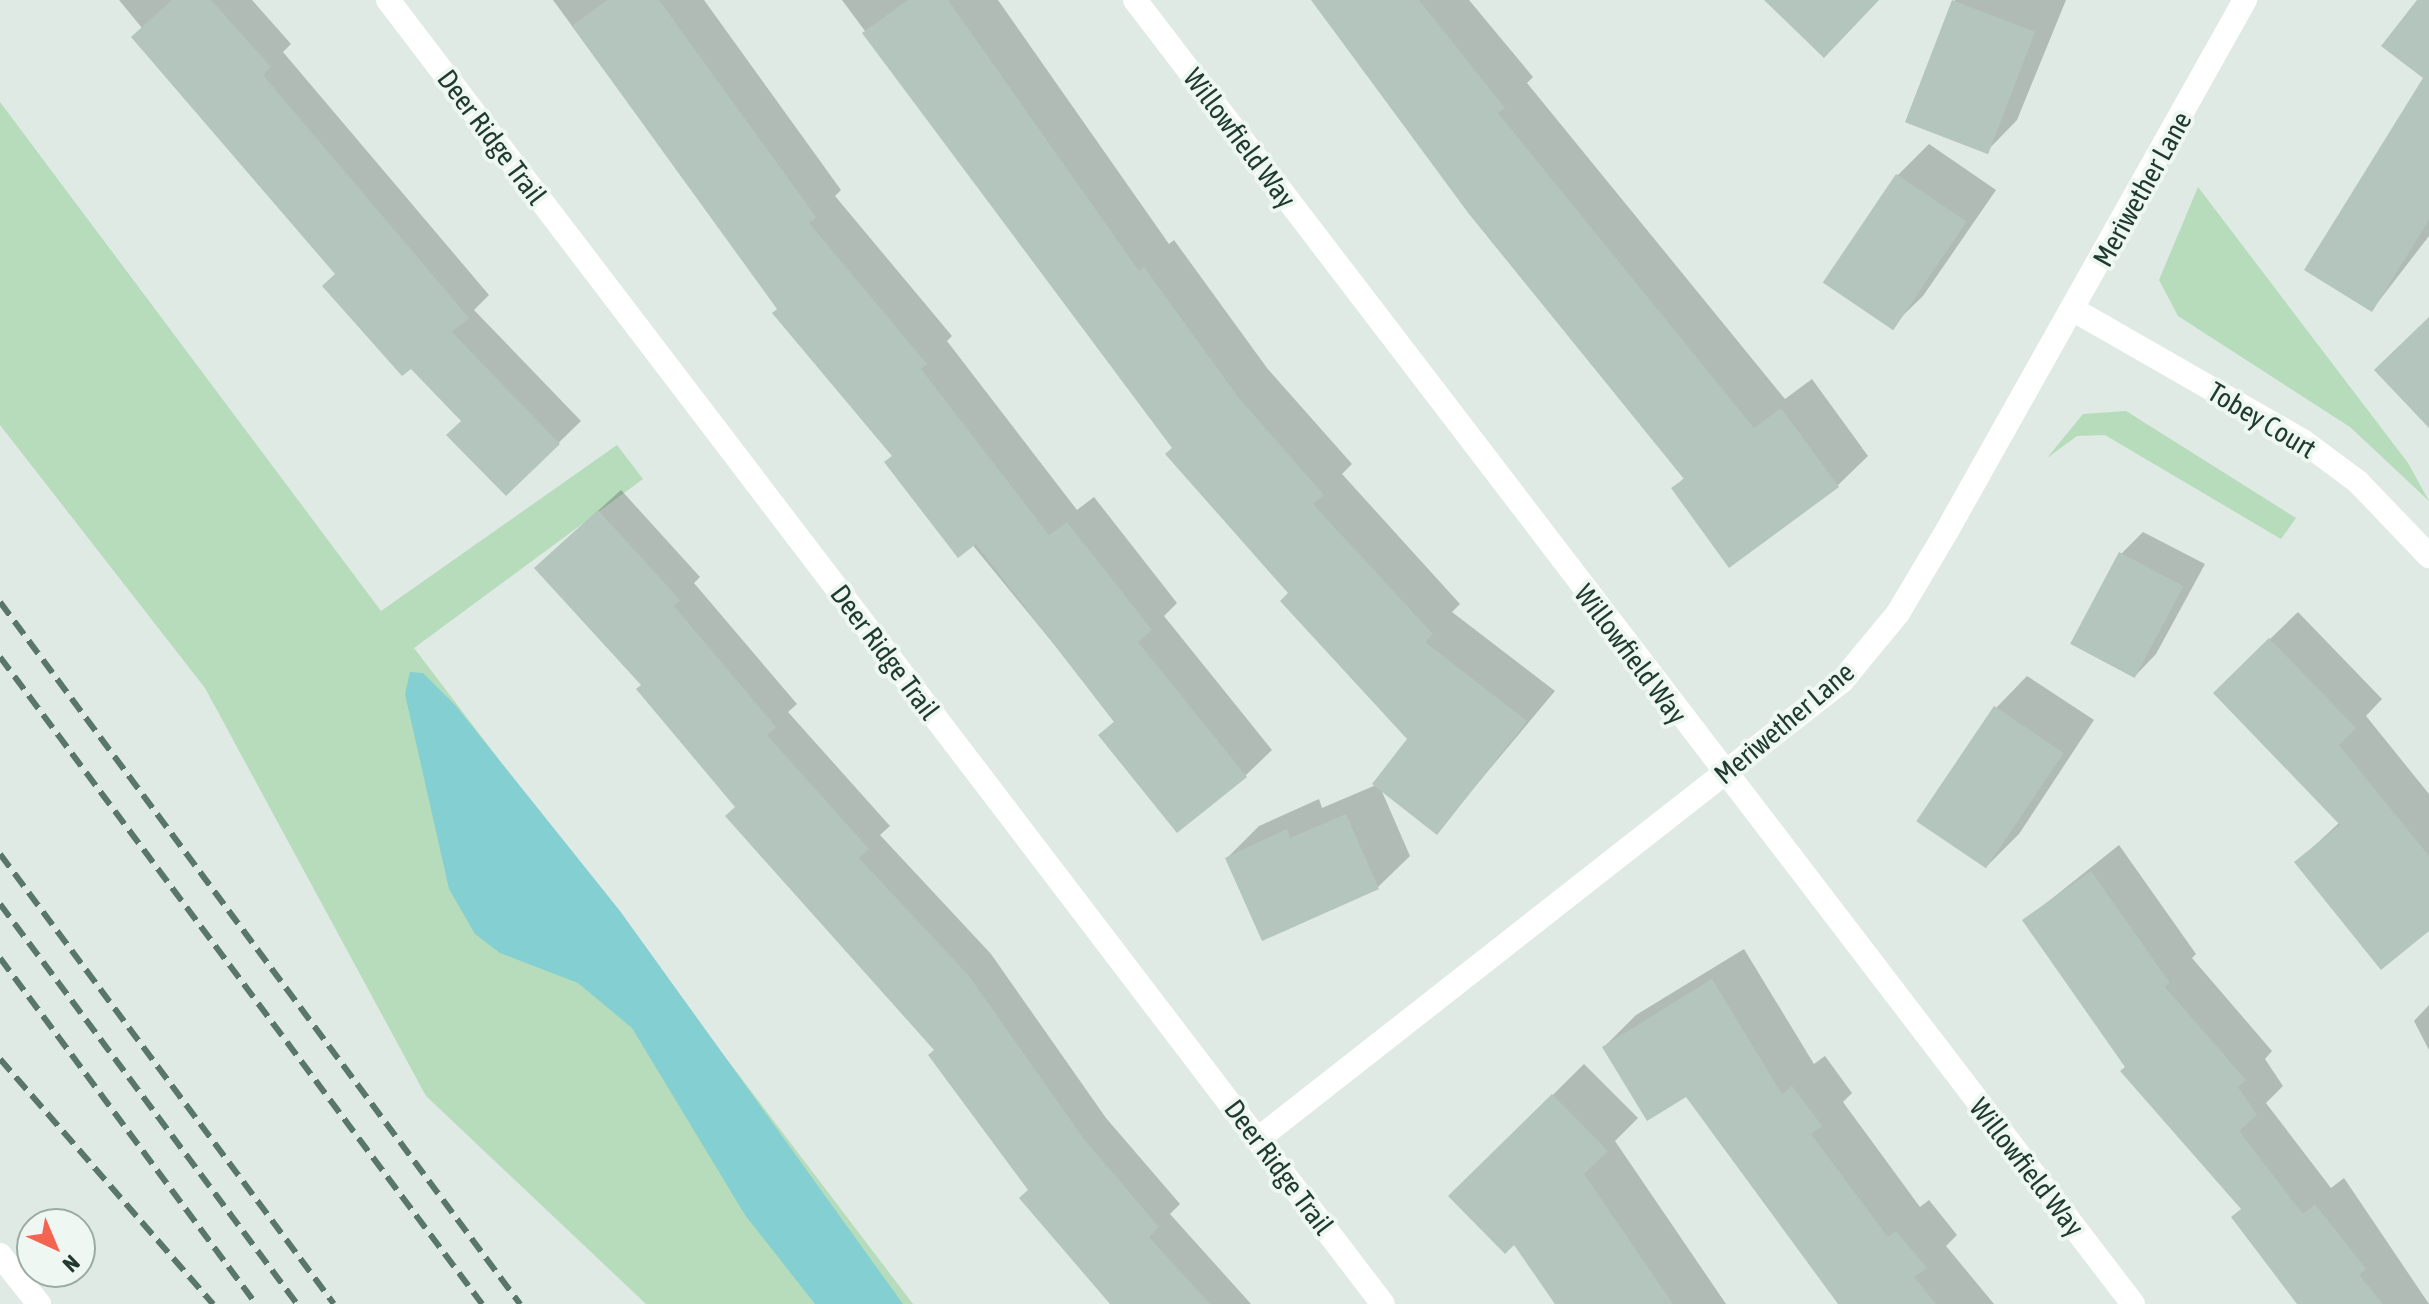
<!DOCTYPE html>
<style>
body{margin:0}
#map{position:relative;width:2429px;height:1304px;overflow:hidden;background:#deeae3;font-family:"Asap Condensed",sans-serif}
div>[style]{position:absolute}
.green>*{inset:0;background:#b6dcbb}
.water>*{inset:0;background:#84cfd1}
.shadow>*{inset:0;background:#0003}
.building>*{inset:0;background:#b3c5bc;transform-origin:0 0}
.lane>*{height:24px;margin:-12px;padding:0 12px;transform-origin:12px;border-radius:12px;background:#fff}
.street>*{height:24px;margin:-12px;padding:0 12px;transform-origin:12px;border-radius:12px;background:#fff}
.rail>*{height:6px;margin-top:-3px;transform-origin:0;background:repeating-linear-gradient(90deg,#59766a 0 16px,transparent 0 24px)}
span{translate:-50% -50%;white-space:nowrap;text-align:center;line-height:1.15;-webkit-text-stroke:8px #eef7f1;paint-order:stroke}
.street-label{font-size:28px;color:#1f3a2f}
.north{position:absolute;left:16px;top:1208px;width:80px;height:80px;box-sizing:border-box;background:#eef7f1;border:2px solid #9baba3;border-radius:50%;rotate:136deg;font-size:22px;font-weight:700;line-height:32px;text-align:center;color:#1f3a2f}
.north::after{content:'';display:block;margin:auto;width:28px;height:36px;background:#f56451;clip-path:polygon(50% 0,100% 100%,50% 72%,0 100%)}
</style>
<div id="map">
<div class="green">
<div style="clip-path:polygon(0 102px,381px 611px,617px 445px,643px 479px,414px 648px,913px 1304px,646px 1304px,426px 1096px,205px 688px,0 425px)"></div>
<div style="clip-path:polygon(2198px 187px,2408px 463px,2429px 501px,2350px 427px,2178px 316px,2159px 280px)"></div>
<div style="clip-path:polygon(2126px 411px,2296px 518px,2281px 539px,2105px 435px,2077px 436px,2047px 458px,2083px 414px)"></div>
</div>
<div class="water">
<div style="clip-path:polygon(410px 672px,423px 673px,456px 706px,620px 911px,903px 1304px,815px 1304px,745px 1215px,632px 1028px,578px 983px,500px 953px,475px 934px,449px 889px,405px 694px)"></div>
</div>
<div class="shadow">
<div style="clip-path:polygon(119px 0,252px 0,291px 44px,283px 52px,489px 295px,474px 310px,581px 421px,506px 494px,464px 420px)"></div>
<div style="clip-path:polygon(553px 0,704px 0,841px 190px,835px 196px,952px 336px,947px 341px,1077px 510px,1094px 497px,1177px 603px,1164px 616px,1272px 750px,1245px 776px,1101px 735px,1116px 720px,779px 309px)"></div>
<div style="clip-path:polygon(842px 0,998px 0,1169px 244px,1174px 240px,1267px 368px,1352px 464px,1342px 474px,1460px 604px,1452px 612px,1555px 691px,1437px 832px,1380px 787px,1410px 856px,1378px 887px,1227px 858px,1259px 826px,1319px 799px,1322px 808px,1376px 785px,1410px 739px,1174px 448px)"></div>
<div style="clip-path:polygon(1316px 0,1469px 0,1533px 77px,1527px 83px,1785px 399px,1812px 379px,1868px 456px,1837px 486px,1674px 488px,1685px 477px)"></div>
<div style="clip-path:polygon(1955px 0,2066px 0,2017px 120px,1986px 152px,1906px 120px)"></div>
<div style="clip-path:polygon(2429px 92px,2429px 236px,2372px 310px)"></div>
<div style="clip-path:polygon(1929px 144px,1996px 190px,1923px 296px,1891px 327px,1898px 175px)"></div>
<div style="clip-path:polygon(621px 490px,700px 577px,694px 583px,797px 704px,788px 712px,890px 826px,880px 835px,991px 954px,1106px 1118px,1180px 1204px,1170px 1214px,1251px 1304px,1113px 1304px,936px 1049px,644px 684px,559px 546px)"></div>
<div style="clip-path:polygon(2143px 532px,2205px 564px,2156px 654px,2135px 676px,2121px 554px)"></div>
<div style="clip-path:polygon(2298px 612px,2382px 699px,2366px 716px,2429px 794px,2429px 928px,2297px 862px,2340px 822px,2243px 665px)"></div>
<div style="clip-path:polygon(2027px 676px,2094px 720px,2019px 834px,1987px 866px,1996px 708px)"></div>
<div style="clip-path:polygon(2119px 845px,2196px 954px,2192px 958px,2272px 1051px,2265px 1059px,2283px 1086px,2266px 1103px,2331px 1188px,2344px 1178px,2429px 1304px,2299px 1304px,2243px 1208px,2127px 1066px,2025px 920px)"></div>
<div style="clip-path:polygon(1744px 949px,1814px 1064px,1825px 1056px,1852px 1093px,1843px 1102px,1920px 1207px,1929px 1200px,1957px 1235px,1946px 1246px,1994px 1304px,1845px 1304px,1686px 1095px,1604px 1047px,1636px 1015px)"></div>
<div style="clip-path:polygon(2429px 1005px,2429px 1050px,2414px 1021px)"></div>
<div style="clip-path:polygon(1584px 1064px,1638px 1118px,1615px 1141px,1726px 1304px,1555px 1304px,1514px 1241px,1451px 1196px)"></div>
</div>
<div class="building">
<div style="clip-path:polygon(172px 0,211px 0,271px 67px,263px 75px,469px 318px,452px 332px,560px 444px,506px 496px,446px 435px,461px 421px,411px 369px,402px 376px,322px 286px,335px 274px,131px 37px)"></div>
<div style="clip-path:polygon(607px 0,659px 0,816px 217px,809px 223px,927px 364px,921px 369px,1049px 535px,1067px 522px,1152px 630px,1138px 642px,1247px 777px,1177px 833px,1098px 735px,1114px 722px,976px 544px,958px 558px,884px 462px,892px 456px,772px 313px,777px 309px,572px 26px)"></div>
<div style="clip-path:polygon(908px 0,948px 0,1139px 271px,1144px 267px,1238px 397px,1324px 495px,1313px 504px,1433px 634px,1425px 642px,1527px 721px,1437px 835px,1372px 784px,1407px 739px,1280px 601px,1288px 593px,1165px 454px,1172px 448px,862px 33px)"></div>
<div style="clip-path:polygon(1311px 0,1419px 0,1505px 108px,1498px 113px,1754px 428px,1781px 408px,1839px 487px,1729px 568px,1671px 488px,1684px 479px,1469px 214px)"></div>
<div style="clip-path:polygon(1764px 0,1879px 0,1824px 58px)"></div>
<div style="left:1952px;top:0;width:89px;height:131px;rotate:21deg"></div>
<div style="clip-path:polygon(2417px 0,2429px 0,2429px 220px,2372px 312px,2304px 270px,2423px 78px,2381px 46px)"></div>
<div style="left:1896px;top:174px;width:85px;height:131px;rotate:34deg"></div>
<div style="clip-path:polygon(2429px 317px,2429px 428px,2374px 370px)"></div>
<div style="clip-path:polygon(598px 510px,680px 600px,674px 606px,776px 727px,767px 735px,869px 849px,859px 858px,969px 976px,1084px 1139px,1159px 1227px,1149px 1237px,1210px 1304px,1110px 1304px,1019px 1198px,1028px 1190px,928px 1055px,934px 1050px,725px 816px,735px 807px,636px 689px,641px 685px,534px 568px)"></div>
<div style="left:2119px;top:552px;width:73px;height:104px;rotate:28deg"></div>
<div style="clip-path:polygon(2269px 638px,2356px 728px,2339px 745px,2429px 856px,2429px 931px,2381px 970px,2294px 862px,2340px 825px,2213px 693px)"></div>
<div style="left:1994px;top:706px;width:84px;height:139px;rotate:34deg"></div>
<div style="clip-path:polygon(1346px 814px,1379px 889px,1262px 941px,1225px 858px,1287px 829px,1290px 838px)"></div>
<div style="clip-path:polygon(2091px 871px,2170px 983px,2165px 987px,2246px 1080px,2238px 1087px,2257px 1115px,2239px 1131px,2303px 1214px,2315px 1204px,2366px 1269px,2359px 1275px,2383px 1304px,2297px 1304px,2231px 1217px,2241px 1209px,2120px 1071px,2125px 1067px,2022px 920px)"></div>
<div style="clip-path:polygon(1712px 979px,1782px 1094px,1792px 1086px,1822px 1126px,1811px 1134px,1888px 1237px,1896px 1231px,1927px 1268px,1914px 1277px,1936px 1304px,1838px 1304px,1686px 1097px,1647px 1121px,1602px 1047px)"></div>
<div style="clip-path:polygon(1552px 1094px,1608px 1151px,1584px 1174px,1673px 1304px,1555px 1304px,1514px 1245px,1505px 1254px,1448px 1196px)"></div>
</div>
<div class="lane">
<div style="left:0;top:1255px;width:63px;rotate:51.5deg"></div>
</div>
<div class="street">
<div style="left:388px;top:0;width:1640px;rotate:52.66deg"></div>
<div style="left:1135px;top:0;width:1642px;rotate:52.57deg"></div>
<div style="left:2074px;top:310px;width:264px;rotate:29.8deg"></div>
<div style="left:2303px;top:441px;width:69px;rotate:36.7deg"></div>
<div style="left:2358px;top:482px;width:103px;rotate:46.2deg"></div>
<div style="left:1258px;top:1139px;width:742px;rotate:-38.11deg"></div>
<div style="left:1842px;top:681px;width:88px;rotate:-50.5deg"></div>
<div style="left:1898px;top:613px;width:98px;rotate:-59.2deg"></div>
<div style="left:1948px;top:529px;width:607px;rotate:-60.69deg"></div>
</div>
<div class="rail">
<div style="left:0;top:602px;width:874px;rotate:53.47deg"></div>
<div style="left:0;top:657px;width:807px;rotate:53.31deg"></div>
<div style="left:0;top:854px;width:560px;rotate:53.42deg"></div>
<div style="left:0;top:904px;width:498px;rotate:53.4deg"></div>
<div style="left:0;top:958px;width:430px;rotate:53.5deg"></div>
<div style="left:0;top:1059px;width:325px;rotate:49deg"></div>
</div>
<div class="street-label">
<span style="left:492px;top:137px;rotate:53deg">Deer Ridge Trail</span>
<span style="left:1240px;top:138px;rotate:53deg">Willowfield Way</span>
<span style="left:2142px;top:189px;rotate:-61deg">Meriwether Lane</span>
<span style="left:2262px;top:420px;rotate:31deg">Tobey Court</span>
<span style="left:885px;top:652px;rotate:53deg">Deer Ridge Trail</span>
<span style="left:1631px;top:654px;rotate:53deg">Willowfield Way</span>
<span style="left:1784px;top:723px;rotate:-40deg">Meriwether Lane</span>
<span style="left:1279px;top:1167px;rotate:53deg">Deer Ridge Trail</span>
<span style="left:2027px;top:1167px;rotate:52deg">Willowfield Way</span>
</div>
<div class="north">N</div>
</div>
